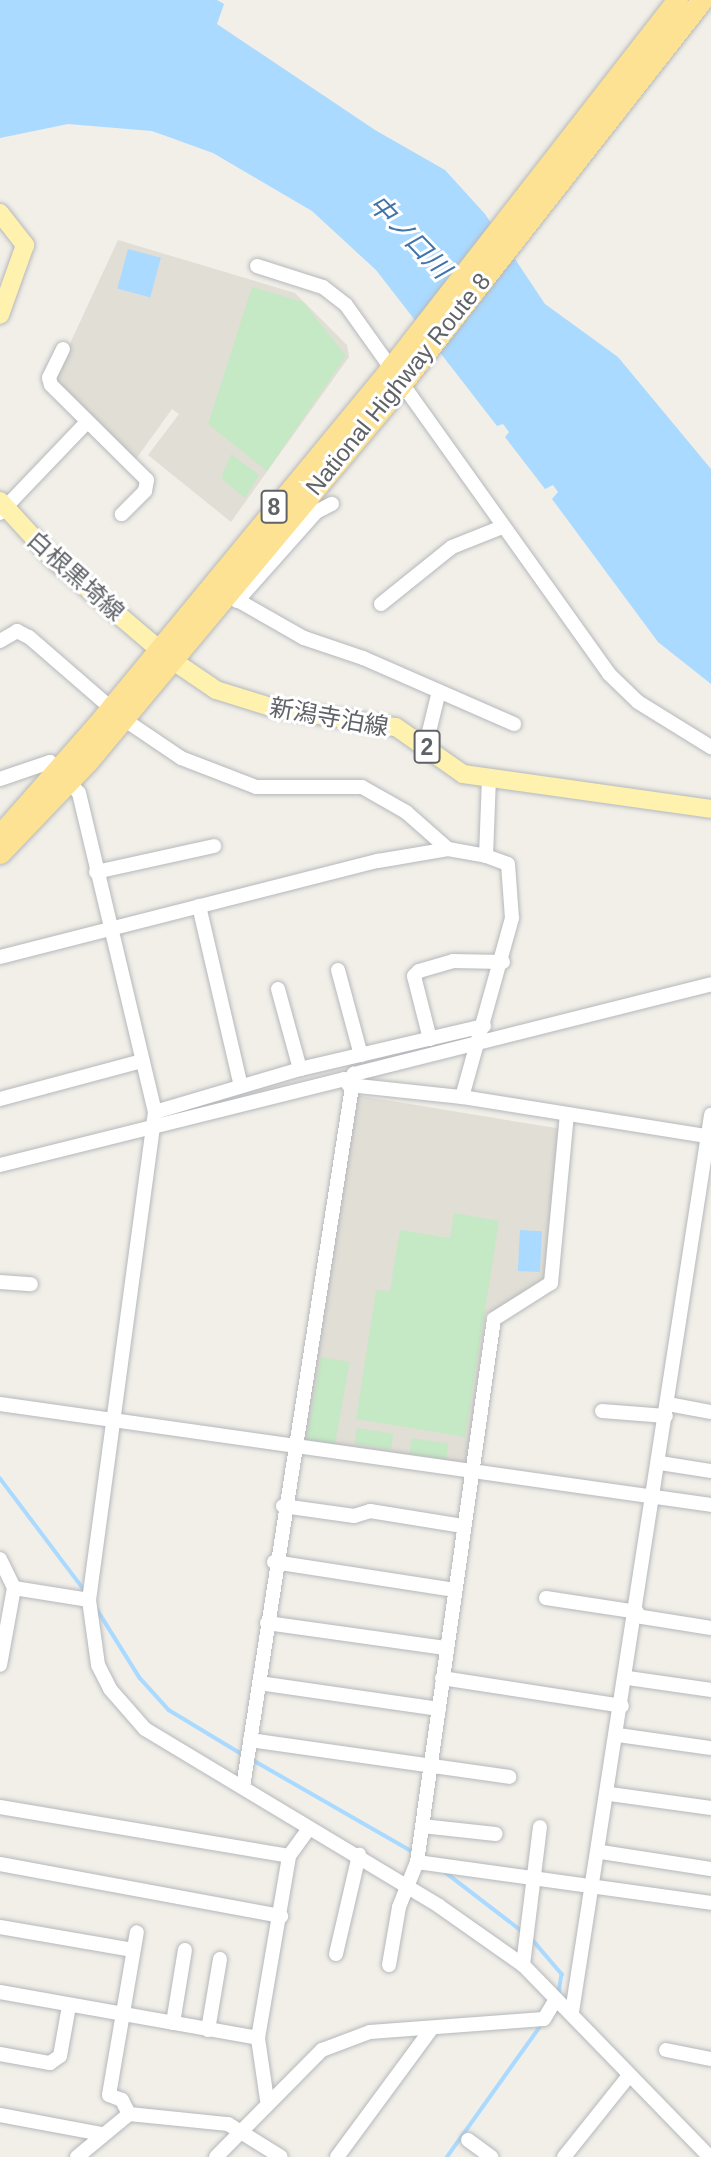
<!DOCTYPE html>
<meta charset="utf-8">
<style>
body{margin:0}
#map{position:relative;width:711px;height:2157px;overflow:hidden;background:#f1efe8;font-family:Helvetica,"Noto Sans JP",sans-serif}
div>[style]{position:absolute}
.education>*{inset:0;background:#e1ded6}
.green>*{inset:0;background:#c5e8c5;transform-origin:0 0}
.water>*{inset:0;background:#aadaff;transform-origin:0 0}
.stream>*{height:3.5px;margin:-1.75px;padding:0 1.75px;transform-origin:1.75px;border-radius:1.75px;background:#aadaff}
.roads{filter:drop-shadow(0 0 2px #b5b8bc) drop-shadow(0 0 2px #b5b8bc)}
.minor>*{height:14px;margin:-7px;padding:0 7px;transform-origin:7px;border-radius:7px;background:#fff}
.major>*{height:18px;margin:-9px;padding:0 9px;transform-origin:9px;border-radius:9px;background:#fff2af}
.highway>*{height:21px;margin:-10.5px;padding:0 10.5px;transform-origin:10.5px;border-radius:10.5px;background:#fde293}
span{translate:-50% -50%;white-space:nowrap;text-align:center;line-height:1.15;-webkit-text-stroke:6px #fff;paint-order:stroke}
.shield-label span{padding:2px 5px;background:#fff;border:2px solid;border-radius:5px;-webkit-text-stroke-width:0}
.shield-label{font-size:23px;color:#5f6368;font-weight:700}
.street-label{font-size:24px;color:#5f6368}
.water-label{font-size:26px;color:#4174aa;font-style:italic}
</style>
<div id="map">
<div class="education">
<div style="clip-path:polygon(118px 240px,295px 293px,347px 345px,349px 357px,231px 522px,148px 455px,179px 414px,172px 409px,136px 459px,54px 378px)"></div>
<div style="clip-path:polygon(355px 1095px,562px 1129px,546px 1282px,486px 1314px,466px 1470px,300px 1443px)"></div>
</div>
<div class="green">
<div style="clip-path:polygon(252px 287px,303px 302px,346px 356px,267px 471px,208px 424px)"></div>
<div style="clip-path:polygon(231px 454px,259px 475px,245px 498px,221px 478px)"></div>
<div style="clip-path:polygon(454px 1213px,499px 1221px,465px 1437px,356px 1419px,376px 1290px,390px 1291px,400px 1230px,450px 1238px)"></div>
<div style="left:321px;top:1357px;width:29px;height:85px;rotate:10deg"></div>
<div style="left:357px;top:1428px;width:37px;height:16px;rotate:9deg"></div>
<div style="left:412px;top:1438px;width:37px;height:16px;rotate:9deg"></div>
</div>
<div class="water">
<div style="clip-path:polygon(0 0,217px 0,224px 4px,217px 24px,375px 130px,445px 170px,485px 214px,545px 304px,618px 357px,711px 469px,711px 684px,658px 642px,552px 499px,558px 492px,553px 485px,545px 489px,505px 437px,509px 432px,503px 424px,497px 426px,376px 270px,312px 211px,213px 153px,152px 131px,68px 124px,0 138px)"></div>
<div style="left:128px;top:249px;width:34px;height:41px;rotate:15deg"></div>
<div style="left:520px;top:1230px;width:22px;height:41px;rotate:3deg"></div>
</div>
<div class="stream">
<div style="left:0;top:1478px;width:141px;rotate:53deg"></div>
<div style="left:95px;top:1606px;width:85px;rotate:58deg"></div>
<div style="left:140px;top:1678px;width:43px;rotate:47.8deg"></div>
<div style="left:169px;top:1710px;width:89px;rotate:31.2deg"></div>
<div style="left:251px;top:1759px;width:189px;rotate:29.8deg"></div>
<div style="left:445px;top:1872px;width:97px;rotate:37.5deg"></div>
<div style="left:531px;top:1938px;width:48px;rotate:49.3deg"></div>
<div style="left:562px;top:1974px;width:24px;rotate:99deg"></div>
<div style="left:447px;top:2157px;width:162px;rotate:-54.5deg"></div>
</div>
<div class="roads">
<div class="minor">
<div style="left:257px;top:266px;width:69px;rotate:17.7deg"></div>
<div style="left:323px;top:287px;width:29px;rotate:38deg"></div>
<div style="left:346px;top:305px;width:453px;rotate:54.5deg"></div>
<div style="left:609px;top:674px;width:40px;rotate:44deg"></div>
<div style="left:638px;top:702px;width:86px;rotate:31.7deg"></div>
<div style="left:63px;top:349px;width:32px;rotate:116deg"></div>
<div style="left:49px;top:378px;width:7px;rotate:74deg"></div>
<div style="left:51px;top:385px;width:135px;rotate:44.7deg"></div>
<div style="left:147px;top:480px;width:11px;rotate:100deg"></div>
<div style="left:145px;top:491px;width:33px;rotate:135deg"></div>
<div style="left:0;top:513px;width:124px;rotate:-46.3deg"></div>
<div style="left:225px;top:593px;width:91px;rotate:29.7deg"></div>
<div style="left:304px;top:638px;width:62px;rotate:18.7deg"></div>
<div style="left:363px;top:658px;width:165px;rotate:23.6deg"></div>
<div style="left:237px;top:601px;width:119px;rotate:-48.4deg"></div>
<div style="left:316px;top:512px;width:18px;rotate:-27deg"></div>
<div style="left:381px;top:604px;width:91px;rotate:-38.8deg"></div>
<div style="left:452px;top:547px;width:54px;rotate:-21.8deg"></div>
<div style="left:0;top:641px;width:20px;rotate:-30deg"></div>
<div style="left:17px;top:631px;width:13px;rotate:27deg"></div>
<div style="left:29px;top:637px;width:108px;rotate:40.9deg"></div>
<div style="left:122px;top:718px;width:71px;rotate:34.1deg"></div>
<div style="left:181px;top:758px;width:80px;rotate:21.1deg"></div>
<div style="left:256px;top:787px;width:106px"></div>
<div style="left:362px;top:787px;width:51px;rotate:29.6deg"></div>
<div style="left:406px;top:812px;width:56px;rotate:41.4deg"></div>
<div style="left:421px;top:741px;width:9px;rotate:-36deg"></div>
<div style="left:428px;top:736px;width:46px;rotate:-76.3deg"></div>
<div style="left:0;top:779px;width:53px;rotate:-18.8deg"></div>
<div style="left:50px;top:762px;width:42px;rotate:46.9deg"></div>
<div style="left:79px;top:793px;width:328px;rotate:76.6deg"></div>
<div style="left:155px;top:1112px;width:492px;rotate:97.7deg"></div>
<div style="left:89px;top:1600px;width:66px;rotate:82.1deg"></div>
<div style="left:98px;top:1665px;width:27px;rotate:63deg"></div>
<div style="left:110px;top:1689px;width:53px;rotate:48.8deg"></div>
<div style="left:145px;top:1729px;width:343px;rotate:31deg"></div>
<div style="left:439px;top:1906px;width:103px;rotate:35.1deg"></div>
<div style="left:523px;top:1965px;width:268px;rotate:45.8deg"></div>
<div style="left:486px;top:856px;width:78px;rotate:-87.8deg"></div>
<div style="left:96px;top:872px;width:121px;rotate:-12.4deg"></div>
<div style="left:199px;top:906px;width:185px;rotate:76.9deg"></div>
<div style="left:0;top:957px;width:390px;rotate:-14.3deg"></div>
<div style="left:378px;top:861px;width:71px;rotate:-9.7deg"></div>
<div style="left:448px;top:849px;width:39px;rotate:10deg"></div>
<div style="left:486px;top:856px;width:23px;rotate:20deg"></div>
<div style="left:508px;top:864px;width:54px;rotate:85.8deg"></div>
<div style="left:512px;top:918px;width:186px;rotate:105.6deg"></div>
<div style="left:338px;top:970px;width:88px;rotate:74.9deg"></div>
<div style="left:278px;top:989px;width:83px;rotate:74.6deg"></div>
<div style="left:430px;top:1039px;width:65px;rotate:-104.3deg"></div>
<div style="left:414px;top:976px;width:7px;rotate:-45deg"></div>
<div style="left:419px;top:971px;width:35px;rotate:-16deg"></div>
<div style="left:453px;top:961px;width:50px;rotate:1.1deg"></div>
<div style="left:0;top:1099px;width:147px;rotate:-15deg"></div>
<div style="left:155px;top:1112px;width:151px;rotate:-16.5deg"></div>
<div style="left:300px;top:1069px;width:189px;rotate:-13.2deg"></div>
<div style="left:0;top:1165px;width:355px;rotate:-14deg"></div>
<div style="left:344px;top:1079px;width:8px;rotate:50deg"></div>
<div style="left:349px;top:1085px;width:114px;rotate:6.1deg"></div>
<div style="left:462px;top:1097px;width:252px;rotate:9.1deg"></div>
<div style="left:0;top:1282px;width:31px;rotate:4deg"></div>
<div style="left:0;top:1404px;width:718px;rotate:8.08deg"></div>
<div style="left:668px;top:1404px;width:44px;rotate:10.5deg"></div>
<div style="left:602px;top:1411px;width:64px;rotate:4.5deg"></div>
<div style="left:660px;top:1463px;width:52px;rotate:8.9deg"></div>
<div style="left:283px;top:1506px;width:72px;rotate:8deg"></div>
<div style="left:354px;top:1516px;width:17px;rotate:-17deg"></div>
<div style="left:370px;top:1511px;width:94px;rotate:9.2deg"></div>
<div style="left:0;top:1559px;width:32px;rotate:64deg"></div>
<div style="left:14px;top:1588px;width:78px;rotate:100.3deg"></div>
<div style="left:274px;top:1562px;width:183px;rotate:8.8deg"></div>
<div style="left:14px;top:1588px;width:76px;rotate:9.1deg"></div>
<div style="left:546px;top:1598px;width:92px;rotate:8.7deg"></div>
<div style="left:636px;top:1616px;width:76px;rotate:9.1deg"></div>
<div style="left:267px;top:1623px;width:180px;rotate:8deg"></div>
<div style="left:442px;top:1678px;width:182px;rotate:8.8deg"></div>
<div style="left:628px;top:1678px;width:84px;rotate:8.2deg"></div>
<div style="left:259px;top:1683px;width:182px;rotate:8.2deg"></div>
<div style="left:618px;top:1735px;width:94px;rotate:8deg"></div>
<div style="left:250px;top:1740px;width:262px;rotate:8.1deg"></div>
<div style="left:243px;top:1787px;width:722px;rotate:-81.15deg"></div>
<div style="left:354px;top:1074px;width:368px;rotate:-14.1deg"></div>
<div style="left:610px;top:1794px;width:102px;rotate:7.9deg"></div>
<div style="left:0;top:1807px;width:293px;rotate:9.6deg"></div>
<div style="left:422px;top:1826px;width:74px;rotate:6.2deg"></div>
<div style="left:601px;top:1852px;width:111px;rotate:8.8deg"></div>
<div style="left:417px;top:1862px;width:297px;rotate:7.9deg"></div>
<div style="left:0;top:1864px;width:286px;rotate:10.5deg"></div>
<div style="left:0;top:1927px;width:135px;rotate:9.8deg"></div>
<div style="left:336px;top:1954px;width:102px;rotate:-76.9deg"></div>
<div style="left:389px;top:1965px;width:59px;rotate:-80.2deg"></div>
<div style="left:399px;top:1907px;width:48px;rotate:-68.2deg"></div>
<div style="left:417px;top:1862px;width:548px;rotate:-81.93deg"></div>
<div style="left:494px;top:1319px;width:67px;rotate:-32.3deg"></div>
<div style="left:551px;top:1283px;width:169px;rotate:-84.6deg"></div>
<div style="left:523px;top:1965px;width:139px;rotate:-83deg"></div>
<div style="left:0;top:1992px;width:262px;rotate:10.1deg"></div>
<div style="left:572px;top:2012px;width:908px;rotate:-81.19deg"></div>
<div style="left:173px;top:2023px;width:74px;rotate:-80.7deg"></div>
<div style="left:208px;top:2030px;width:72px;rotate:-80.4deg"></div>
<div style="left:666px;top:2050px;width:46px;rotate:11.3deg"></div>
<div style="left:0;top:2054px;width:51px;rotate:10.2deg"></div>
<div style="left:50px;top:2063px;width:12px;rotate:-35deg"></div>
<div style="left:60px;top:2056px;width:51px;rotate:-79.8deg"></div>
<div style="left:267px;top:2100px;width:63px;rotate:-98.3deg"></div>
<div style="left:258px;top:2038px;width:185px;rotate:-80.3deg"></div>
<div style="left:289px;top:1856px;width:34px;rotate:-54deg"></div>
<div style="left:129px;top:2114px;width:16px;rotate:-117deg"></div>
<div style="left:122px;top:2100px;width:14px;rotate:-159deg"></div>
<div style="left:109px;top:2095px;width:165px;rotate:-80.3deg"></div>
<div style="left:0;top:2115px;width:104px;rotate:10.6deg"></div>
<div style="left:468px;top:2140px;width:29px;rotate:36deg"></div>
<div style="left:77px;top:2157px;width:67px;rotate:-39.6deg"></div>
<div style="left:129px;top:2114px;width:100px;rotate:5.8deg"></div>
<div style="left:228px;top:2124px;width:62px;rotate:31.9deg"></div>
<div style="left:216px;top:2157px;width:151px;rotate:-45.3deg"></div>
<div style="left:322px;top:2050px;width:51px;rotate:-20.6deg"></div>
<div style="left:370px;top:2032px;width:174px;rotate:-4.3deg"></div>
<div style="left:544px;top:2019px;width:21px;rotate:-59deg"></div>
<div style="left:337px;top:2157px;width:160px;rotate:-53.6deg"></div>
<div style="left:564px;top:2157px;width:101px;rotate:-51.4deg"></div>
</div>
<div class="major">
<div style="left:0;top:213px;width:41px;rotate:52deg"></div>
<div style="left:25px;top:245px;width:74px;rotate:109.7deg"></div>
<div style="left:0;top:501px;width:80px;rotate:47.5deg"></div>
<div style="left:54px;top:560px;width:151px;rotate:40.4deg"></div>
<div style="left:169px;top:658px;width:57px;rotate:34.2deg"></div>
<div style="left:216px;top:690px;width:61px;rotate:17.2deg"></div>
<div style="left:274px;top:708px;width:123px;rotate:8.9deg"></div>
<div style="left:396px;top:727px;width:82px;rotate:35deg"></div>
<div style="left:463px;top:774px;width:250px;rotate:8deg"></div>
</div>
<div class="highway">
<div style="left:0;top:835px;width:147px;rotate:-48.6deg"></div>
<div style="left:97px;top:725px;width:445px;rotate:-50.5deg"></div>
<div style="left:380px;top:382px;width:484px;rotate:-52.1deg"></div>
<div style="left:0;top:853px;width:127px;rotate:-46.3deg"></div>
<div style="left:88px;top:761px;width:474px;rotate:-50.2deg"></div>
<div style="left:391px;top:397px;width:504px;rotate:-51.93deg"></div>
</div>
</div>
<div class="shield-label">
<span style="left:274px;top:507px">8</span>
<span style="left:427px;top:747px">2</span>
</div>
<div class="street-label">
<span style="left:398px;top:384px;rotate:-51deg">National Highway Route 8</span>
<span style="left:76px;top:576px;rotate:42deg">白根黒埼線</span>
<span style="left:329px;top:717px;rotate:10deg">新潟寺泊線</span>
</div>
<div class="water-label">
<span style="left:409px;top:237px;rotate:46deg">中ノ口川</span>
</div>
</div>
